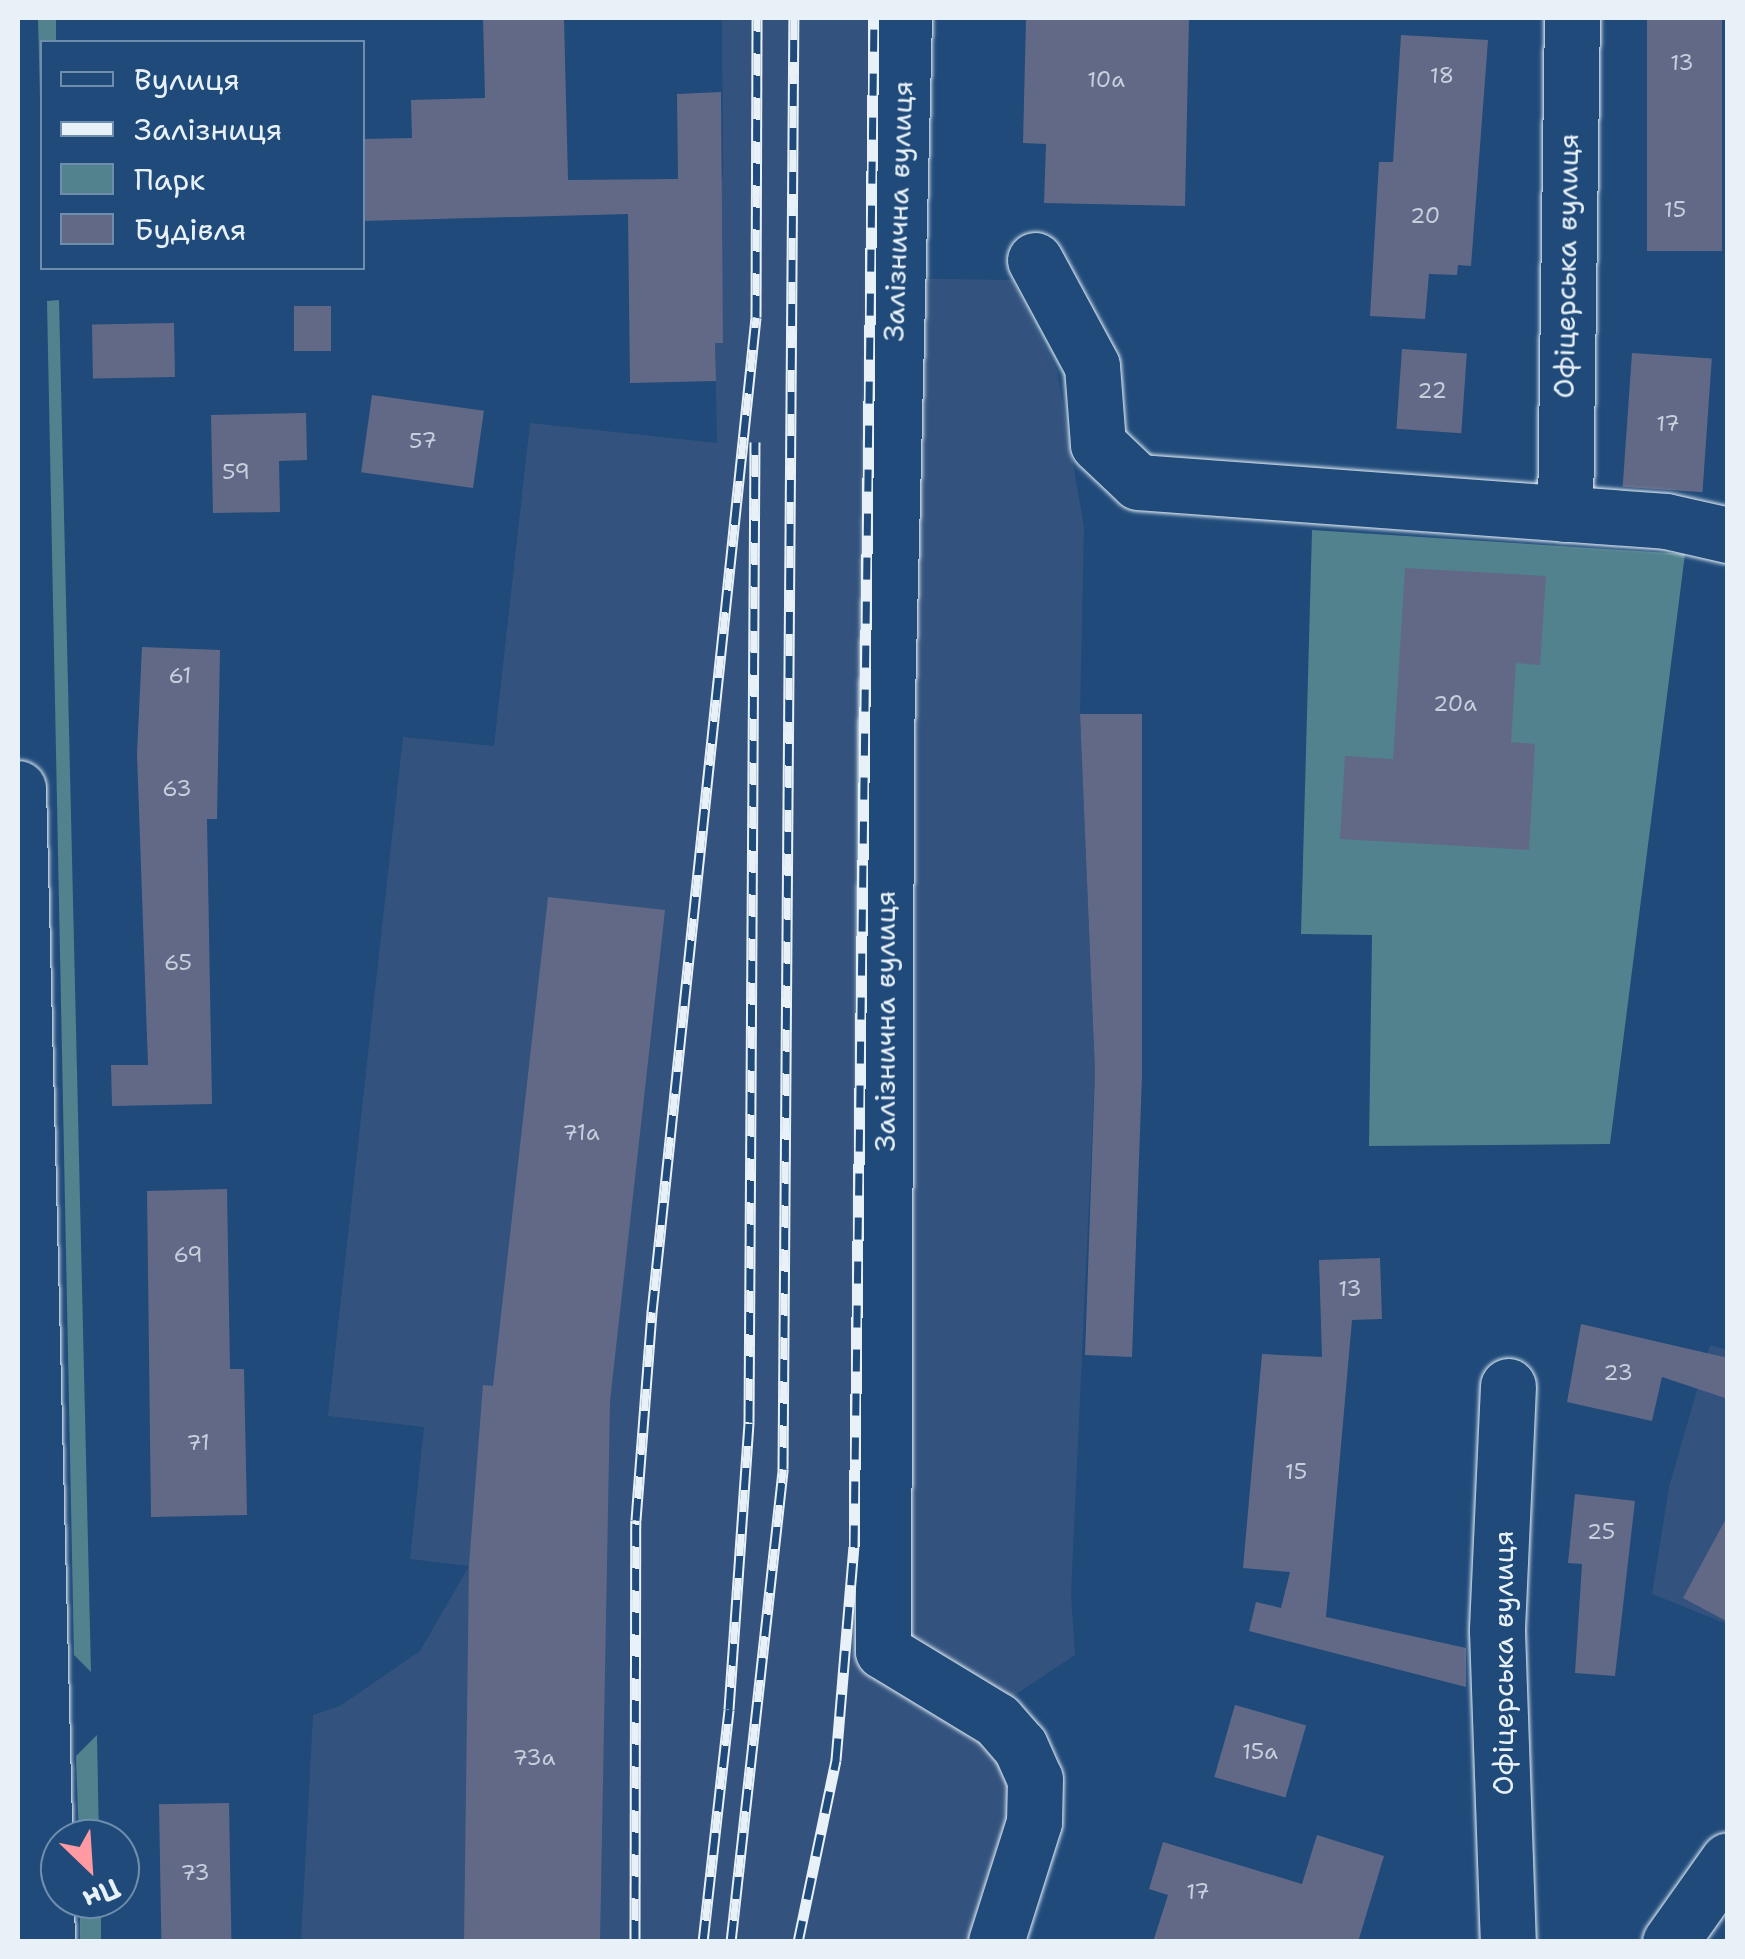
<!DOCTYPE html>
<meta charset="utf-8">
<style>
body{margin:0}
#map{position:relative;width:1745px;height:1959px;overflow:hidden;background:#1f4a7a;font-family:"Shantell Sans",sans-serif}
div>[style]{position:absolute}
.built>*{inset:0;background:#33537e}
.green>*{inset:0;background:#51828d;transform-origin:0 0}
.building>*{inset:0;background:#626987;transform-origin:0 0}
.roads{filter:drop-shadow(0 0 2px #e8f1f8) drop-shadow(0 0 2px #e8f1f8)}
.minor>*{height:55px;margin:-27.5px;padding:0 27.5px;transform-origin:27.5px;border-radius:27.5px;background:#1f4a7a}
.major>*{height:55px;margin:-27.5px;padding:0 27.5px;transform-origin:27.5px;border-radius:27.5px;background:#1f4a7a}
.rail>*{height:11px;margin-top:-5.5px;transform-origin:0;background:repeating-linear-gradient(90deg,#1f4a7a 0 22px,#e8f1f8 0 44px);box-sizing:border-box;border-block:2px solid #e8f1f8}
span{translate:-50% -50%;white-space:nowrap;text-align:center;line-height:1.15;-webkit-text-stroke:10px #1f4a7a;paint-order:stroke}
.number-label{font-size:22px;color:#c6cfdc}
.number-label span{-webkit-text-stroke-width:0}
.street-label{font-size:28px;color:#e8f1f8}
.frame{position:absolute;inset:0;border:20px solid #e8f1f8;pointer-events:none}
.legend{position:absolute;left:40px;top:40px;width:325px;height:230px;box-sizing:border-box;background:#1f4a7a;border:2px solid #6f8dac;margin:0;padding:12px 18px;list-style:none;font-size:30px;color:#e8f1f8}
.legend li{display:flex;align-items:center;gap:20px;height:50px}
.legend b{width:50px;border:2px solid #6f8dac}
.north{position:absolute;left:40px;top:1819px;width:100px;height:100px;box-sizing:border-box;background:#1f4a7a;border:2px solid #6f8dac;border-radius:50%;rotate:155deg;font-size:28px;font-weight:700;line-height:40px;text-align:center;color:#e8f1f8}
.north::after{content:'';display:block;margin:auto;width:35px;height:45px;background:#ff9aa2;clip-path:polygon(50% 0,100% 100%,50% 72%,0 100%)}
</style>
<div id="map">
<div class="built">
<div style="clip-path:polygon(722px 18px,871px 18px,867px 152px,882px 153px,880px 278px,1012px 280px,1057px 371px,1084px 527px,1080px 714px,1095px 1073px,1071px 1594px,1075px 1655px,1009px 1699px,1022px 1782px,982px 1941px,301px 1942px,313px 1715px,340px 1706px,420px 1651px,469px 1566px,410px 1559px,424px 1427px,328px 1416px,403px 737px,494px 746px,530px 423px,717px 443px,715px 343px,723px 343px,722px 302px,712px 178px,723px 177px)"></div>
<div style="clip-path:polygon(1710px 1345px,1727px 1350px,1727px 1624px,1652px 1594px,1669px 1487px)"></div>
</div>
<div class="green">
<div style="clip-path:polygon(38px 18px,56px 18px,56px 42px,42px 42px,42px 180px)"></div>
<div style="clip-path:polygon(59px 300px,91px 1672px,74px 1655px,47px 301px)"></div>
<div style="clip-path:polygon(1312px 530px,1685px 554px,1610px 1144px,1369px 1146px,1372px 935px,1301px 934px)"></div>
<div style="clip-path:polygon(97px 1735px,99px 1839px,79px 1839px,76px 1756px)"></div>
<div style="left:80px;top:1899px;width:21px;height:42px"></div>
</div>
<div class="building">
<div style="clip-path:polygon(483px 18px,564px 18px,568px 180px,678px 179px,677px 94px,721px 92px,723px 343px,715px 343px,716px 381px,630px 383px,628px 214px,362px 221px,362px 139px,412px 138px,411px 100px,485px 98px)"></div>
<div style="clip-path:polygon(1026px 18px,1189px 18px,1185px 206px,1044px 203px,1046px 144px,1023px 143px)"></div>
<div style="left:1647px;top:18px;width:75px;height:233px"></div>
<div style="clip-path:polygon(1401px 35px,1488px 40px,1471px 266px,1458px 265px,1457px 275px,1429px 274px,1425px 319px,1370px 316px,1379px 162px,1393px 162px)"></div>
<div style="left:294px;top:306px;width:37px;height:45px"></div>
<div style="left:174px;top:323px;width:54px;height:82px;rotate:89deg"></div>
<div style="left:1402px;top:349px;width:65px;height:80px;rotate:4deg"></div>
<div style="left:1632px;top:353px;width:80px;height:134px;rotate:4deg"></div>
<div style="left:372px;top:395px;width:113px;height:78px;rotate:8deg"></div>
<div style="clip-path:polygon(306px 413px,307px 460px,279px 461px,280px 512px,213px 513px,211px 415px)"></div>
<div style="clip-path:polygon(1405px 568px,1546px 576px,1540px 665px,1516px 663px,1511px 742px,1535px 744px,1529px 850px,1340px 839px,1345px 756px,1393px 759px)"></div>
<div style="clip-path:polygon(142px 647px,220px 650px,217px 819px,207px 819px,212px 1104px,112px 1106px,111px 1065px,148px 1065px,137px 754px)"></div>
<div style="clip-path:polygon(1080px 714px,1142px 714px,1142px 1075px,1132px 1357px,1085px 1355px,1095px 1072px)"></div>
<div style="clip-path:polygon(548px 897px,665px 910px,610px 1401px,600px 1942px,464px 1942px,469px 1565px,483px 1385px,493px 1386px)"></div>
<div style="clip-path:polygon(227px 1189px,230px 1369px,244px 1369px,247px 1515px,151px 1517px,147px 1191px)"></div>
<div style="clip-path:polygon(1380px 1258px,1382px 1319px,1352px 1320px,1326px 1617px,1466px 1648px,1466px 1687px,1249px 1631px,1256px 1602px,1281px 1608px,1290px 1572px,1243px 1568px,1262px 1354px,1322px 1357px,1319px 1260px)"></div>
<div style="clip-path:polygon(1581px 1324px,1728px 1358px,1728px 1399px,1662px 1377px,1652px 1421px,1567px 1402px)"></div>
<div style="clip-path:polygon(1575px 1494px,1635px 1501px,1615px 1676px,1575px 1673px,1582px 1564px,1568px 1563px)"></div>
<div style="clip-path:polygon(1728px 1515px,1728px 1622px,1683px 1598px)"></div>
<div style="left:1235px;top:1705px;width:74px;height:75px;rotate:16deg"></div>
<div style="left:229px;top:1803px;width:139px;height:70px;rotate:89deg"></div>
<div style="clip-path:polygon(1317px 1835px,1384px 1856px,1358px 1942px,1153px 1942px,1168px 1895px,1149px 1889px,1163px 1842px,1302px 1884px)"></div>
</div>
<div class="roads">
<div class="minor">
<div style="left:904px;top:18px;width:722px;rotate:91.43deg"></div>
<div style="left:886px;top:740px;width:911px;rotate:90.19deg"></div>
<div style="left:883px;top:1651px;width:133px;rotate:31.2deg"></div>
<div style="left:997px;top:1720px;width:35px;rotate:49deg"></div>
<div style="left:1020px;top:1746px;width:36px;rotate:66deg"></div>
<div style="left:1035px;top:1779px;width:43px;rotate:91.3deg"></div>
<div style="left:1034px;top:1822px;width:126px;rotate:107.6deg"></div>
<div style="left:1035px;top:260px;width:120px;rotate:61.7deg"></div>
<div style="left:1092px;top:366px;width:78px;rotate:85.6deg"></div>
<div style="left:1098px;top:444px;width:55px;rotate:43.5deg"></div>
<div style="left:1138px;top:482px;width:529px;rotate:4.22deg"></div>
<div style="left:1666px;top:521px;width:64px;rotate:12.7deg"></div>
<div style="left:1565px;top:514px;width:496px;rotate:-89.2deg"></div>
<div style="left:18px;top:788px;width:1154px;rotate:88.56deg"></div>
<div style="left:1508px;top:1386px;width:245px;rotate:92.6deg"></div>
<div style="left:1497px;top:1631px;width:311px;rotate:88deg"></div>
</div>
<div class="major">
<div style="left:1670px;top:1942px;width:100px;rotate:-54.7deg"></div>
</div>
</div>
<div class="rail">
<div style="left:635px;top:1942px;width:422px;rotate:-89.9deg"></div>
<div style="left:636px;top:1520px;width:209px;rotate:-85.6deg"></div>
<div style="left:652px;top:1312px;width:1000px;rotate:-84.03deg"></div>
<div style="left:756px;top:317px;width:299px;rotate:-89.8deg"></div>
<div style="left:703px;top:1942px;width:234px;rotate:-83.6deg"></div>
<div style="left:729px;top:1709px;width:288px;rotate:-86deg"></div>
<div style="left:749px;top:1422px;width:980px;rotate:-89.65deg"></div>
<div style="left:731px;top:1942px;width:476px;rotate:-83.7deg"></div>
<div style="left:783px;top:1469px;width:1451px;rotate:-89.57deg"></div>
<div style="left:798px;top:1942px;width:186px;rotate:-78.2deg"></div>
<div style="left:836px;top:1760px;width:214px;rotate:-85.2deg"></div>
<div style="left:854px;top:1547px;width:1529px;rotate:-89.25deg"></div>
</div>
<div class="number-label">
<span style="left:1682px;top:63px">13</span>
<span style="left:1442px;top:76px">18</span>
<span style="left:1106px;top:80px">10а</span>
<span style="left:1675px;top:210px">15</span>
<span style="left:1425px;top:216px">20</span>
<span style="left:1432px;top:391px">22</span>
<span style="left:1668px;top:424px">17</span>
<span style="left:423px;top:441px">57</span>
<span style="left:236px;top:472px">59</span>
<span style="left:180px;top:676px">61</span>
<span style="left:1455px;top:704px">20а</span>
<span style="left:177px;top:789px">63</span>
<span style="left:178px;top:963px">65</span>
<span style="left:581px;top:1133px">71а</span>
<span style="left:188px;top:1255px">69</span>
<span style="left:1350px;top:1289px">13</span>
<span style="left:1618px;top:1373px">23</span>
<span style="left:198px;top:1443px">71</span>
<span style="left:1296px;top:1472px">15</span>
<span style="left:1601px;top:1532px">25</span>
<span style="left:1260px;top:1752px">15а</span>
<span style="left:534px;top:1758px">73а</span>
<span style="left:195px;top:1873px">73</span>
<span style="left:1198px;top:1892px">17</span>
</div>
<div class="street-label">
<span style="left:898px;top:211px;rotate:-88deg">Залізнична вулиця</span>
<span style="left:1566px;top:266px;rotate:-89deg">Офіцерська вулиця</span>
<span style="left:885px;top:1021px;rotate:-90deg">Залізнична вулиця</span>
<span style="left:1503px;top:1663px;rotate:-90deg">Офіцерська вулиця</span>
</div>
<div class="frame"></div>
<ul class="legend">
<li><b style="height:12px;background:#1f4a7a"></b>Вулиця</li>
<li><b style="height:12px;background:#e8f1f8"></b>Залізниця</li>
<li><b style="height:28px;background:#51828d"></b>Парк</li>
<li><b style="height:28px;background:#626987"></b>Будівля</li>
</ul>
<div class="north">Пн</div>
</div>
